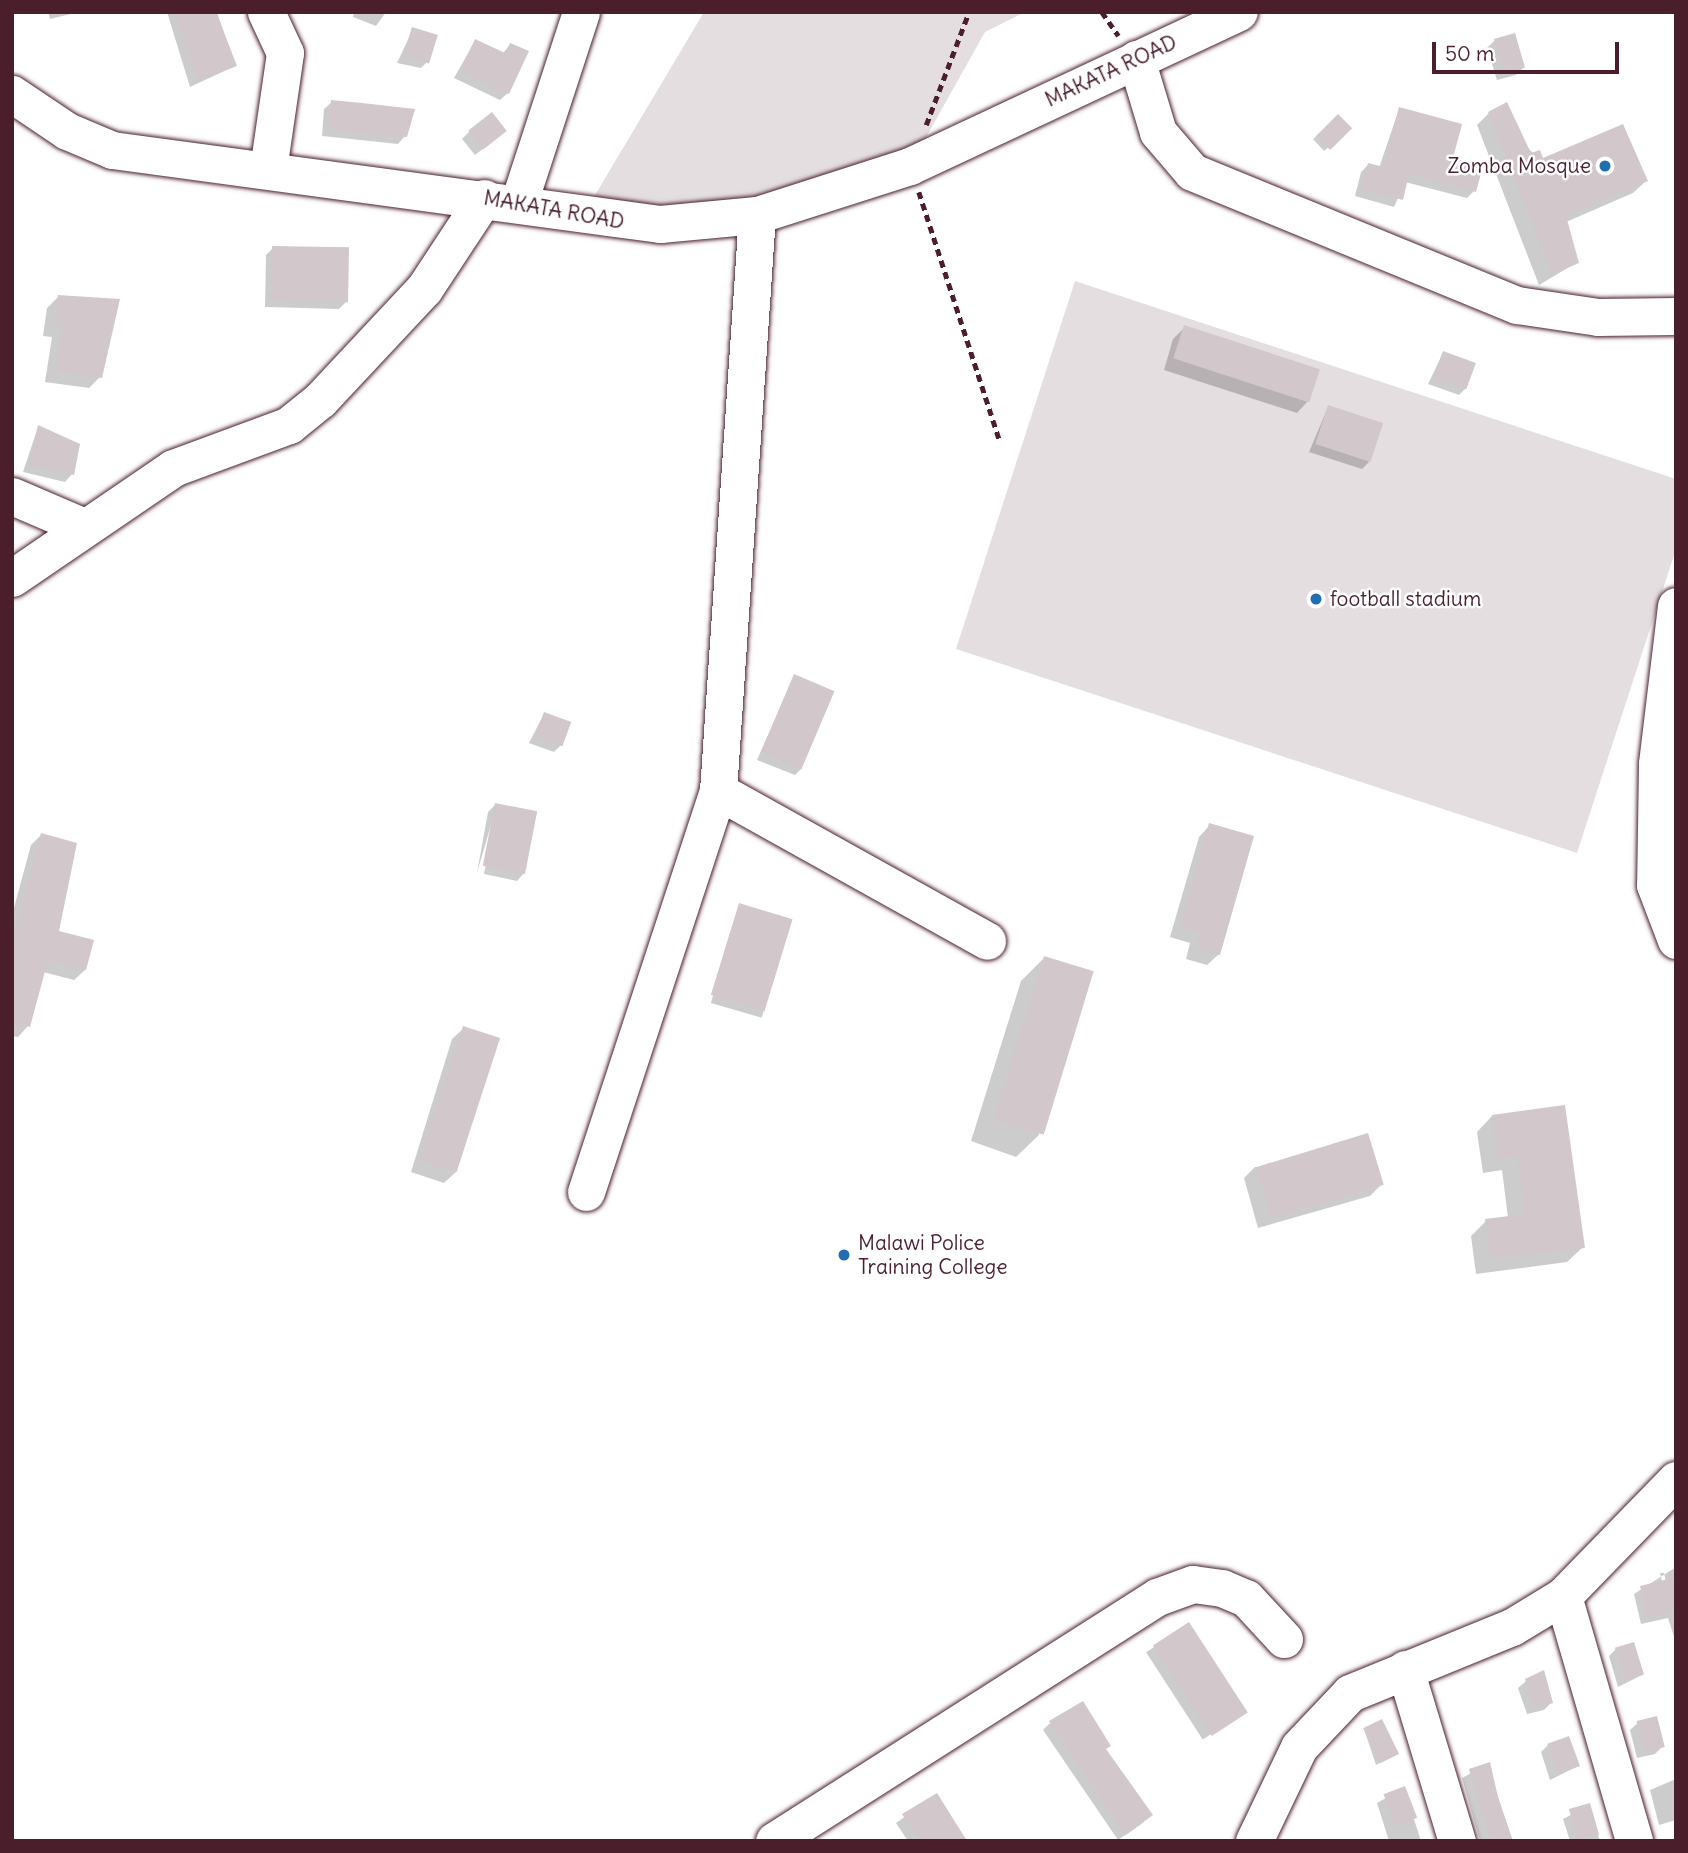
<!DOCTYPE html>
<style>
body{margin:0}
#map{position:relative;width:1688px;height:1853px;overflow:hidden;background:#fff;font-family:Delius,sans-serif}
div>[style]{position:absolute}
.green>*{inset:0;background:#e5dee0}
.shadow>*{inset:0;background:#0003;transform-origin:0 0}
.building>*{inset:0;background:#d2c7cb;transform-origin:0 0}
.path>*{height:4.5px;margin-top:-2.25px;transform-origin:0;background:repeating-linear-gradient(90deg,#4a1f2b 0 7px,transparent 0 12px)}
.roads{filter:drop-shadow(0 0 2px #4a1f2b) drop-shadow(0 0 2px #4a1f2b)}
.minor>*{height:37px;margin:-18.5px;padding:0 18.5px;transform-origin:18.5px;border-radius:18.5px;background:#fff}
.dots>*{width:19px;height:19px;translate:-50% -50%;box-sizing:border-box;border:4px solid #fff;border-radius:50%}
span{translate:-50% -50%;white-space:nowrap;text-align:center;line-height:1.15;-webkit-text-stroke:5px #fff;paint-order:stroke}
.street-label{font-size:21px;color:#4a1f2b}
.poi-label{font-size:21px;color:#4a1f2b}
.right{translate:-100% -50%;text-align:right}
.left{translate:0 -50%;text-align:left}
.frame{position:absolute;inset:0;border:14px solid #4a1f2b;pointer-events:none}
.scale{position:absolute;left:1432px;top:42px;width:187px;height:32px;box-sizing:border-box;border:4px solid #4a1f2b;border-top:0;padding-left:9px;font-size:21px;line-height:24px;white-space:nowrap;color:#4a1f2b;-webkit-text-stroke:5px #fff;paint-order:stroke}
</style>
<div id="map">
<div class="green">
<div style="clip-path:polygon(704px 12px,1025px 12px,985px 32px,910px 166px,757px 215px,582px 217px)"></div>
<div style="clip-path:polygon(1075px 281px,1676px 479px,1676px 549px,1577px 853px,956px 649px)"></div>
</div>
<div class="shadow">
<div style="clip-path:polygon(48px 12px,79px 12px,50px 19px)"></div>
<div style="clip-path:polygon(167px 12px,217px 12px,235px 66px,190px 87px)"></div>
<div style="clip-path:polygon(354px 12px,386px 12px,376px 26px,353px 17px)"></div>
<div style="clip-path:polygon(413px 29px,428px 61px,421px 68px,397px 63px)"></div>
<div style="clip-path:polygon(1495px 40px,1523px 68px,1516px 75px,1497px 80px,1487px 48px)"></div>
<div style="clip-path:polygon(475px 41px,502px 54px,510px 45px,508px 93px,500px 100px,454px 78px)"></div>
<div style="clip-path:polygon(332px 102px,405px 136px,398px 144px,322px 136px,324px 109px)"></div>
<div style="clip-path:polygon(1399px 109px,1451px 159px,1474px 191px,1467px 198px,1405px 182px,1394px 207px,1355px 196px,1361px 172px,1368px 165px,1379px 168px)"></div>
<div style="clip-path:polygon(1489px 113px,1542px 161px,1646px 181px,1633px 193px,1566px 222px,1576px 263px,1539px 285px,1477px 125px)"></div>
<div style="left:1338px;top:116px;width:16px;height:34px;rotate:47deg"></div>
<div style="clip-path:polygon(470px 131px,497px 138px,475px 155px,462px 139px)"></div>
<div style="clip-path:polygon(273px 248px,347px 301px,339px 309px,265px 307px,266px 255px)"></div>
<div style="clip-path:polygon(58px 297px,100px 377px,89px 388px,45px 382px,52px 337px,43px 336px,47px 308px)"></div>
<div style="clip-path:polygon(1185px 327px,1308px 401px,1297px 413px,1164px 370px,1173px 339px)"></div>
<div style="clip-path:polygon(1443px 353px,1466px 388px,1459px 395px,1428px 384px)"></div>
<div style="clip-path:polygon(1328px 407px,1369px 462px,1362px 469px,1309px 452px)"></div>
<div style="clip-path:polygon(38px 427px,72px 474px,65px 482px,23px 472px)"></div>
<div style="clip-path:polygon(794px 676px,802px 768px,795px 775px,757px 760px)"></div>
<div style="clip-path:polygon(544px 714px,561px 745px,554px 752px,529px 743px)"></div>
<div style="clip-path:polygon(495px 805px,524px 873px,517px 881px,484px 874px,495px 811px,477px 873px,488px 812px)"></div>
<div style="clip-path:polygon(1210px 825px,1219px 954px,1207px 965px,1186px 959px,1190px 943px,1170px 937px,1199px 837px)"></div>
<div style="clip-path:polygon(42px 834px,57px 933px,85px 970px,74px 980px,43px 972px,28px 1026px,18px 1037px,12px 1036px,12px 915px,31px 845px)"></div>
<div style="left:739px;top:905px;width:53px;height:102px;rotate:16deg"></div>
<div style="clip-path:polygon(1044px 958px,1039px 1135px,1016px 1157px,971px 1141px,1021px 981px)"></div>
<div style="clip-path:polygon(464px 1028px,456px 1172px,444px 1183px,411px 1172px,452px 1039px)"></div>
<div style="clip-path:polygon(1492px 1116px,1583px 1247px,1567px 1262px,1476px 1274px,1471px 1236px,1486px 1221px,1508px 1218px,1502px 1170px,1483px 1173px,1477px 1132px)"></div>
<div style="clip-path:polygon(1255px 1167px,1382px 1184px,1370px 1196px,1258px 1228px,1244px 1178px)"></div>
<div style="clip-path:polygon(evenodd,1676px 1567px,1676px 1643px,1668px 1618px,1641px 1624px,1634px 1594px,1676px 1567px,1660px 1573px,1664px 1573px,1667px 1588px,1664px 1589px,1660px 1573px)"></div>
<div style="left:1188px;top:1625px;width:104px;height:50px;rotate:57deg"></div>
<div style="clip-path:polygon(1616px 1649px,1642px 1675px,1618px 1687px,1609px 1656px)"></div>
<div style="clip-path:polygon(1526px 1681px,1551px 1703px,1544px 1710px,1527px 1714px,1518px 1688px)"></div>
<div style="clip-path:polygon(1050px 1723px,1104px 1750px,1144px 1822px,1118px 1840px,1043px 1730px)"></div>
<div style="clip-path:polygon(1638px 1723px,1663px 1746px,1655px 1754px,1637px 1758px,1630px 1730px)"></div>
<div style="clip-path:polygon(1364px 1729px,1396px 1754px,1376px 1765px)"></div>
<div style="clip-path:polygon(1548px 1745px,1578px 1766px,1550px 1780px,1541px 1752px)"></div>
<div style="clip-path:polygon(1488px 1764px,1511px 1841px,1480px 1841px,1462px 1778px)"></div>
<div style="clip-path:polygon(1676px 1779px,1676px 1820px,1659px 1825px,1650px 1790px)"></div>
<div style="clip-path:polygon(1404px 1788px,1421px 1841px,1389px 1841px,1377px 1803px)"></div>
<div style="clip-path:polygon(936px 1795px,967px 1841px,908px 1841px,896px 1823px)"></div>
<div style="clip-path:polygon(1588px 1806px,1600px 1841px,1570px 1841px,1563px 1819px)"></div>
</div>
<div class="building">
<div style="clip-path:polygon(174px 12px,216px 12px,237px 66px,198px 81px)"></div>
<div style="left:412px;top:27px;width:27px;height:30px;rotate:17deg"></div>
<div style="left:1515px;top:33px;width:36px;height:22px;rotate:74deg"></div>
<div style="clip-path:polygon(475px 39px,505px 53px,510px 43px,529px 51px,509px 94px,460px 71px)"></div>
<div style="clip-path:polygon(331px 100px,362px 103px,415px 109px,407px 137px,329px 130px)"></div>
<div style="clip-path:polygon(1507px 102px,1531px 153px,1540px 150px,1543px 158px,1623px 124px,1648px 181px,1566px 216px,1579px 263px,1552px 274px,1488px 112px)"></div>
<div style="clip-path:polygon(1399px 107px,1462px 124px,1453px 158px,1483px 166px,1476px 192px,1409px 174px,1403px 200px,1361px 189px,1368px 163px,1384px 167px)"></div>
<div style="left:492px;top:112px;width:24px;height:30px;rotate:52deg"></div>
<div style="left:1338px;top:114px;width:20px;height:31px;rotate:45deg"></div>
<div style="left:272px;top:246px;width:77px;height:55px;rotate:1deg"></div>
<div style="clip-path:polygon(58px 295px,120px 299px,102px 378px,56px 371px,62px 326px,54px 325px)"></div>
<div style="left:1184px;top:325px;width:143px;height:35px;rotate:18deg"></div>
<div style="left:1443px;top:351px;width:35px;height:28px;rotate:20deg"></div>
<div style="left:1328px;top:405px;width:58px;height:41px;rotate:18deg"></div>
<div style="clip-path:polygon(38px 425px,80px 444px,74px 475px,29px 465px)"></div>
<div style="left:794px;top:674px;width:44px;height:85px;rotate:23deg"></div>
<div style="left:544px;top:712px;width:29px;height:26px;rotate:20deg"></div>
<div style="left:495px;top:803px;width:43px;height:64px;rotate:11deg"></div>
<div style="clip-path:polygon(1209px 823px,1254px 836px,1220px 955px,1196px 948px,1201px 932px,1180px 926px)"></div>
<div style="clip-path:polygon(41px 833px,77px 843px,59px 931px,94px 940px,86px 970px,48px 960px,30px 1027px,12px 1023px,12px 939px)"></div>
<div style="left:739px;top:903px;width:56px;height:96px;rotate:17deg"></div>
<div style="left:1044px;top:956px;width:52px;height:171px;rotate:17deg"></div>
<div style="left:463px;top:1026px;width:39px;height:141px;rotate:18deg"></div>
<div style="clip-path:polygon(1565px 1105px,1585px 1248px,1491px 1259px,1485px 1219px,1525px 1214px,1517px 1156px,1498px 1158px,1492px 1115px)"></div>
<div style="left:1368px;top:1133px;width:54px;height:117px;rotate:73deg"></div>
<div style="clip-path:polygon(1676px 1577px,1676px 1611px,1648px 1618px,1640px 1586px)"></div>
<div style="left:1189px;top:1622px;width:108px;height:43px;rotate:57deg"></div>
<div style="left:1634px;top:1642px;width:34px;height:20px;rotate:73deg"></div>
<div style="clip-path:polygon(1544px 1670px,1553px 1703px,1534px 1708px,1525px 1679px)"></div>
<div style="clip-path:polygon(1083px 1701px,1111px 1746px,1106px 1749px,1153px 1815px,1126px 1835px,1049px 1721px)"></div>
<div style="left:1657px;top:1716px;width:32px;height:21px;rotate:76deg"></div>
<div style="left:1382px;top:1719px;width:39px;height:21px;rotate:64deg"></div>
<div style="left:1569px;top:1736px;width:32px;height:23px;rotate:70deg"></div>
<div style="clip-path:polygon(1490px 1762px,1498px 1797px,1513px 1841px,1491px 1841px,1469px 1769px)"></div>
<div style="left:1405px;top:1786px;width:34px;height:23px;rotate:69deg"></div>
<div style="clip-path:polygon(937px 1793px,967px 1841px,919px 1841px,902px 1814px)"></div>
<div style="left:1590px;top:1803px;width:33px;height:22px;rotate:74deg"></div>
</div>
<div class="path">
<div style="left:1102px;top:12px;width:29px;rotate:55deg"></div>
<div style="left:926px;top:125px;width:121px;rotate:-69.2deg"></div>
<div style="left:919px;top:192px;width:259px;rotate:72deg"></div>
</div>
<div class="roads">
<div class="minor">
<div style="left:266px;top:12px;width:45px;rotate:65.1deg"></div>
<div style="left:285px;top:53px;width:117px;rotate:98.3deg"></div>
<div style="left:1136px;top:59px;width:76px;rotate:73.2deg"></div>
<div style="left:1158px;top:132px;width:52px;rotate:49.6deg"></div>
<div style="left:1192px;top:172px;width:351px;rotate:22.3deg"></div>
<div style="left:1517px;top:305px;width:82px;rotate:8.4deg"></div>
<div style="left:1598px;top:317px;width:78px;rotate:-0.7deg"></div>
<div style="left:12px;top:94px;width:66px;rotate:33.9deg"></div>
<div style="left:67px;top:131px;width:49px;rotate:22.9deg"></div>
<div style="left:112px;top:150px;width:553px;rotate:7.69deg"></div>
<div style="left:660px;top:224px;width:97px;rotate:-5.3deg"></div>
<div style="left:757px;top:215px;width:161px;rotate:-17.8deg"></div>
<div style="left:910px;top:166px;width:363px;rotate:-25.1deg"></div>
<div style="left:519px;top:202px;width:200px;rotate:-71.9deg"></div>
<div style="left:12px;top:496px;width:76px;rotate:23.2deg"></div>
<div style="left:12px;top:578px;width:195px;rotate:-34.3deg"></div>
<div style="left:173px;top:468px;width:124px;rotate:-20.3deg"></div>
<div style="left:289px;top:425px;width:40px;rotate:-39deg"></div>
<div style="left:320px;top:400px;width:152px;rotate:-46.9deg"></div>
<div style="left:424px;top:289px;width:109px;rotate:-56.6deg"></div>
<div style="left:1676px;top:606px;width:159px;rotate:96.9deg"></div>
<div style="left:1657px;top:764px;width:121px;rotate:90.9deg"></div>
<div style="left:1655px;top:885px;width:59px;rotate:69.1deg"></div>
<div style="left:718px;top:791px;width:308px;rotate:29.1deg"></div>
<div style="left:586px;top:1192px;width:422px;rotate:-71.8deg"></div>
<div style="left:718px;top:791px;width:577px;rotate:-86.13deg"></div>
<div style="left:1563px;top:1596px;width:255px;rotate:73.8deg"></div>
<div style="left:1405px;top:1669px;width:180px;rotate:73.2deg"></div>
<div style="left:774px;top:1841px;width:454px;rotate:-32.5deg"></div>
<div style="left:1157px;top:1597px;width:38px;rotate:-20deg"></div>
<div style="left:1193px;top:1584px;width:29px;rotate:8deg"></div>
<div style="left:1222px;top:1588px;width:26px;rotate:23deg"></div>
<div style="left:1246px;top:1598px;width:56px;rotate:47.2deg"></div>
<div style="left:1254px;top:1841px;width:104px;rotate:-64.4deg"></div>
<div style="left:1299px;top:1747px;width:74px;rotate:-46.6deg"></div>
<div style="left:1350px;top:1693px;width:175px;rotate:-22.2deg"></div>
<div style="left:1512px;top:1627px;width:60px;rotate:-31.3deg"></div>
<div style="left:1563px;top:1596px;width:162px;rotate:-45.8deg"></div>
</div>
</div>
<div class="dots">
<div style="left:1605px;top:166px;background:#1f6fb2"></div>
<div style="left:1316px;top:599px;background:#1f6fb2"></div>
<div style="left:844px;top:1255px;background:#1f6fb2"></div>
</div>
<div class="street-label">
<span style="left:1111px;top:71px;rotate:-25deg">MAKATA ROAD</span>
<span style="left:554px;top:210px;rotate:10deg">MAKATA ROAD</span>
</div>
<div class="poi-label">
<span class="right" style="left:1591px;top:166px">Zomba Mosque</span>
<span class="left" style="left:1330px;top:599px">football stadium</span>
<span class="left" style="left:858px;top:1255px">Malawi Police<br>Training College</span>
</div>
<div class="frame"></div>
<div class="scale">50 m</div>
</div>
